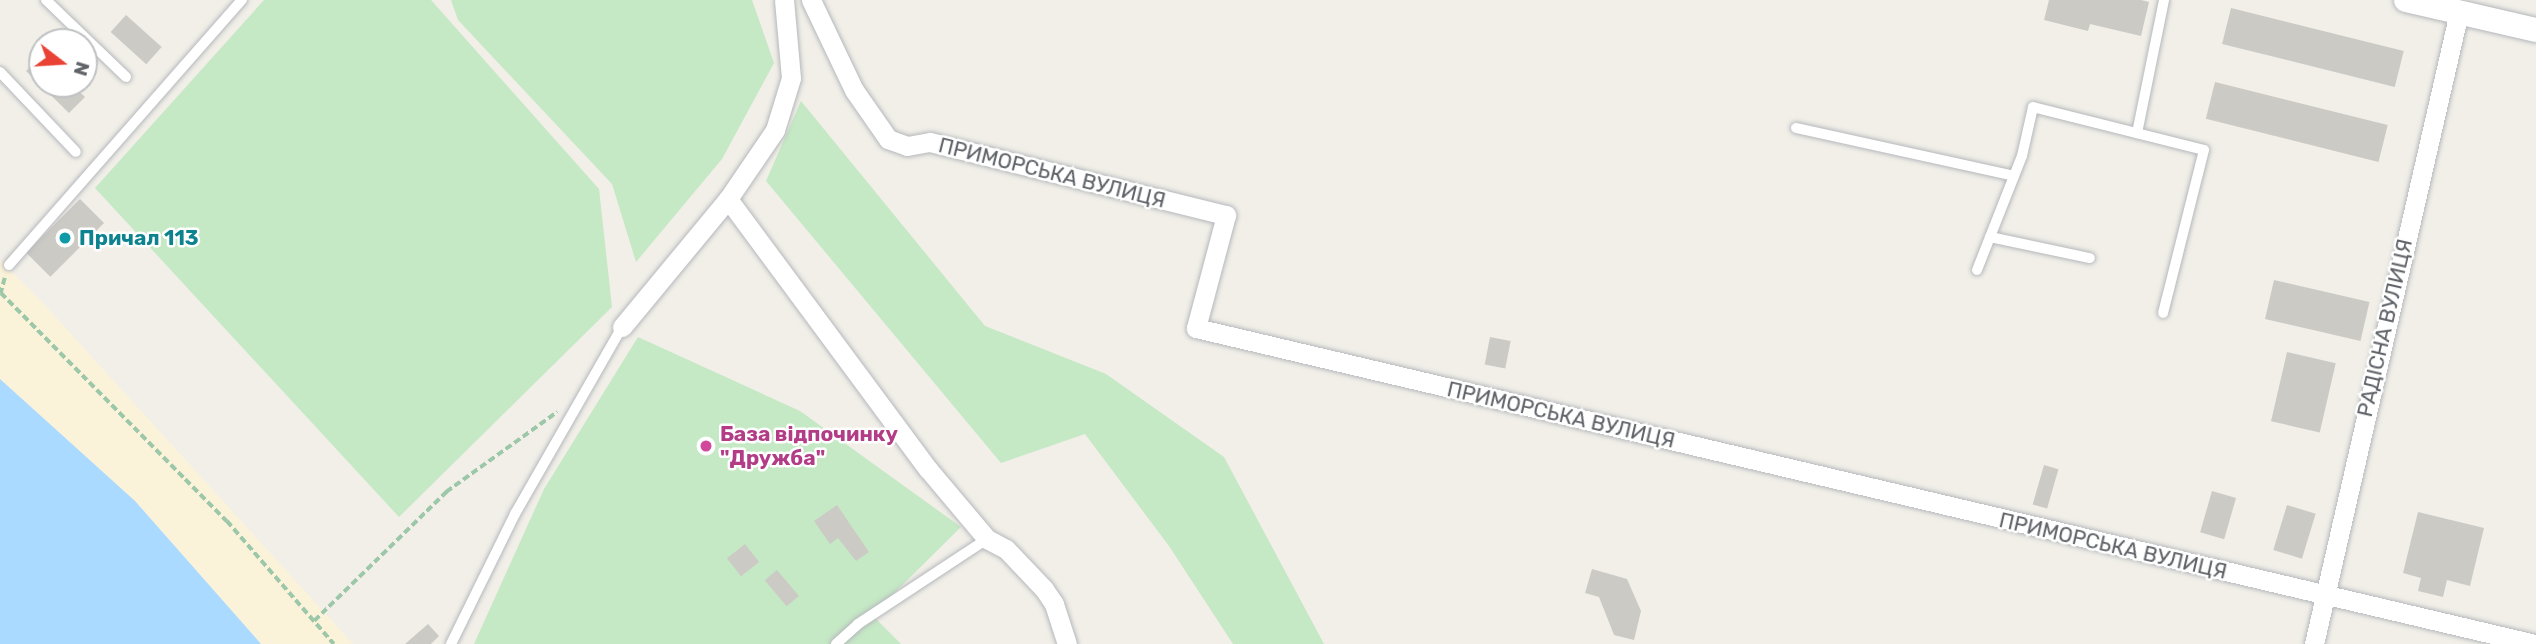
<!DOCTYPE html>
<meta charset="utf-8">
<style>
body{margin:0}
#map{position:relative;width:2536px;height:644px;overflow:hidden;background:#f1efe8;font-family:Rubik,sans-serif}
div>[style]{position:absolute}
.green>*{inset:0;background:#c5e8c5}
.sand>*{inset:0;background:#fbf3d9}
.water>*{inset:0;background:#aadaff}
.building>*{inset:0;background:#cccac5;transform-origin:0 0}
.path>*{height:3.5px;margin-top:-1.75px;transform-origin:0;background:repeating-linear-gradient(90deg,#9cc7a9 0 7px,transparent 0 10.5px)}
.roads{filter:drop-shadow(0 0 2px #b5b8bc) drop-shadow(0 0 2px #b5b8bc)}
.service>*{height:10px;margin:-5px;padding:0 5px;transform-origin:5px;border-radius:5px;background:#fff}
.minor>*{height:19px;margin:-9.5px;padding:0 9.5px;transform-origin:9.5px;border-radius:9.5px;background:#fff}
.tertiary>*{height:24px;margin:-12px;padding:0 12px;transform-origin:12px;border-radius:12px;background:#fff}
.dots>*{width:19px;height:19px;translate:-50% -50%;box-sizing:border-box;border:4px solid #fff;border-radius:50%}
span{translate:-50% -50%;white-space:nowrap;text-align:center;line-height:1.15;-webkit-text-stroke:5px #fff;paint-order:stroke}
.street-label{font-size:21px;color:#5f6368}
.culture-label{font-size:21px;color:#0d838f;font-weight:700}
.left{translate:0 -50%;text-align:left}
.hotel-label{font-size:21px;color:#b23c85;font-weight:700}
.north{position:absolute;left:28px;top:28px;width:70px;height:70px;box-sizing:border-box;background:#fff;border:2px solid #bfc1c3;border-radius:50%;rotate:107deg;font-size:19px;font-weight:700;line-height:28px;text-align:center;color:#5f6368}
.north::after{content:'';display:block;margin:auto;width:24px;height:32px;background:#ea4335;clip-path:polygon(50% 0,100% 100%,50% 72%,0 100%)}
</style>
<div id="map">
<div class="green">
<div style="clip-path:polygon(264px 0,431px 0,599px 189px,612px 307px,399px 517px,95px 188px)"></div>
<div style="clip-path:polygon(451px 0,752px 0,774px 63px,722px 159px,636px 262px,612px 184px,458px 20px)"></div>
<div style="clip-path:polygon(801px 101px,985px 326px,1106px 374px,1224px 457px,1324px 644px,1233px 644px,1169px 546px,1085px 434px,1001px 463px,766px 181px)"></div>
<div style="clip-path:polygon(638px 337px,800px 411px,961px 527px,872px 615px,901px 644px,474px 644px,544px 489px)"></div>
</div>
<div class="sand">
<div style="clip-path:polygon(0 260px,40px 300px,353px 644px,261px 644px,135px 501px,0 379px)"></div>
</div>
<div class="water">
<div style="clip-path:polygon(0 379px,135px 501px,261px 644px,0 644px)"></div>
</div>
<div class="building">
<div style="clip-path:polygon(2049px 0,2141px 0,2149px 2px,2141px 36px,2090px 24px,2088px 31px,2044px 20px)"></div>
<div style="left:2231px;top:8px;width:178px;height:37px;rotate:14deg"></div>
<div style="left:126px;top:15px;width:48px;height:23px;rotate:42deg"></div>
<div style="clip-path:polygon(42px 54px,42px 84px,72px 84px,85px 97px,69px 113px,26px 71px)"></div>
<div style="left:2215px;top:82px;width:178px;height:38px;rotate:14deg"></div>
<div style="left:80px;top:199px;width:34px;height:76px;rotate:45deg"></div>
<div style="left:2274px;top:280px;width:98px;height:40px;rotate:13deg"></div>
<div style="left:1490px;top:337px;width:21px;height:28px;rotate:11deg"></div>
<div style="left:2287px;top:352px;width:50px;height:71px;rotate:13deg"></div>
<div style="left:2044px;top:465px;width:15px;height:41px;rotate:16deg"></div>
<div style="left:2212px;top:491px;width:25px;height:43px;rotate:16deg"></div>
<div style="clip-path:polygon(837px 505px,869px 552px,856px 561px,838px 538px,830px 544px,814px 521px)"></div>
<div style="left:2287px;top:505px;width:30px;height:47px;rotate:17deg"></div>
<div style="clip-path:polygon(2418px 512px,2484px 528px,2470px 586px,2447px 580px,2443px 597px,2418px 591px,2421px 578px,2403px 573px)"></div>
<div style="left:745px;top:544px;width:23px;height:23px;rotate:52deg"></div>
<div style="clip-path:polygon(1592px 569px,1627px 579px,1641px 611px,1634px 640px,1614px 635px,1599px 597px,1585px 593px)"></div>
<div style="left:777px;top:570px;width:34px;height:16px;rotate:50deg"></div>
<div style="clip-path:polygon(428px 624px,439px 636px,431px 644px,405px 644px)"></div>
</div>
<div class="path">
<div style="left:5px;top:278px;width:16px;rotate:105deg"></div>
<div style="left:1px;top:293px;width:321px;rotate:45.3deg"></div>
<div style="left:227px;top:521px;width:163px;rotate:49deg"></div>
<div style="left:314px;top:621px;width:185px;rotate:-44.3deg"></div>
<div style="left:446px;top:492px;width:137px;rotate:-35.8deg"></div>
</div>
<div class="roads">
<div class="service">
<div style="left:46px;top:0;width:111px;rotate:43.9deg"></div>
<div style="left:0;top:72px;width:110px;rotate:46.5deg"></div>
<div style="left:1796px;top:128px;width:223px;rotate:12.4deg"></div>
<div style="left:2137px;top:133px;width:136px;rotate:-78.5deg"></div>
<div style="left:1990px;top:237px;width:102px;rotate:11.9deg"></div>
<div style="left:9px;top:265px;width:353px;rotate:-48.7deg"></div>
<div style="left:1977px;top:270px;width:123px;rotate:-68.5deg"></div>
<div style="left:2022px;top:156px;width:50px;rotate:-77.3deg"></div>
<div style="left:2033px;top:107px;width:176px;rotate:14.1deg"></div>
<div style="left:2204px;top:150px;width:168px;rotate:104.1deg"></div>
<div style="left:451px;top:644px;width:145px;rotate:-63.8deg"></div>
<div style="left:515px;top:514px;width:215px;rotate:-60.2deg"></div>
<div style="left:836px;top:644px;width:30px;rotate:-42deg"></div>
<div style="left:858px;top:624px;width:154px;rotate:-33.4deg"></div>
</div>
<div class="minor">
<div style="left:811px;top:0;width:100px;rotate:64.5deg"></div>
<div style="left:854px;top:90px;width:60px;rotate:55.2deg"></div>
<div style="left:888px;top:139px;width:20px;rotate:20deg"></div>
<div style="left:907px;top:146px;width:23px;rotate:-10deg"></div>
<div style="left:930px;top:142px;width:305px;rotate:13.9deg"></div>
<div style="left:1226px;top:215px;width:117px;rotate:104.9deg"></div>
<div style="left:1196px;top:328px;width:1376px;rotate:13.28deg"></div>
<div style="left:728px;top:199px;width:336px;rotate:53.5deg"></div>
<div style="left:928px;top:469px;width:92px;rotate:49.9deg"></div>
<div style="left:987px;top:539px;width:21px;rotate:28deg"></div>
<div style="left:1006px;top:549px;width:55px;rotate:46.5deg"></div>
<div style="left:1044px;top:589px;width:18px;rotate:56deg"></div>
<div style="left:1054px;top:604px;width:42px;rotate:72deg"></div>
<div style="left:622px;top:327px;width:166px;rotate:-50.4deg"></div>
<div style="left:728px;top:199px;width:83px;rotate:-55.7deg"></div>
<div style="left:775px;top:130px;width:54px;rotate:-72.9deg"></div>
<div style="left:791px;top:78px;width:78px;rotate:-95.1deg"></div>
<div style="left:2314px;top:644px;width:648px;rotate:-77.08deg"></div>
</div>
<div class="tertiary">
<div style="left:2406px;top:0;width:133px;rotate:13deg"></div>
</div>
</div>
<div class="dots">
<div style="left:65px;top:238px;background:#0f9aa8"></div>
<div style="left:706px;top:446px;background:#d1479c"></div>
</div>
<div class="street-label">
<span style="left:1052px;top:173px;rotate:14deg">ПРИМОРСЬКА ВУЛИЦЯ</span>
<span style="left:2385px;top:328px;rotate:-77deg">РАДІСНА ВУЛИЦЯ</span>
<span style="left:1561px;top:415px;rotate:13deg">ПРИМОРСЬКА ВУЛИЦЯ</span>
<span style="left:2113px;top:546px;rotate:13deg">ПРИМОРСЬКА ВУЛИЦЯ</span>
</div>
<div class="culture-label">
<span class="left" style="left:79px;top:238px">Причал 113</span>
</div>
<div class="hotel-label">
<span class="left" style="left:720px;top:446px">База відпочинку<br>"Дружба"</span>
</div>
<div class="north">N</div>
</div>
